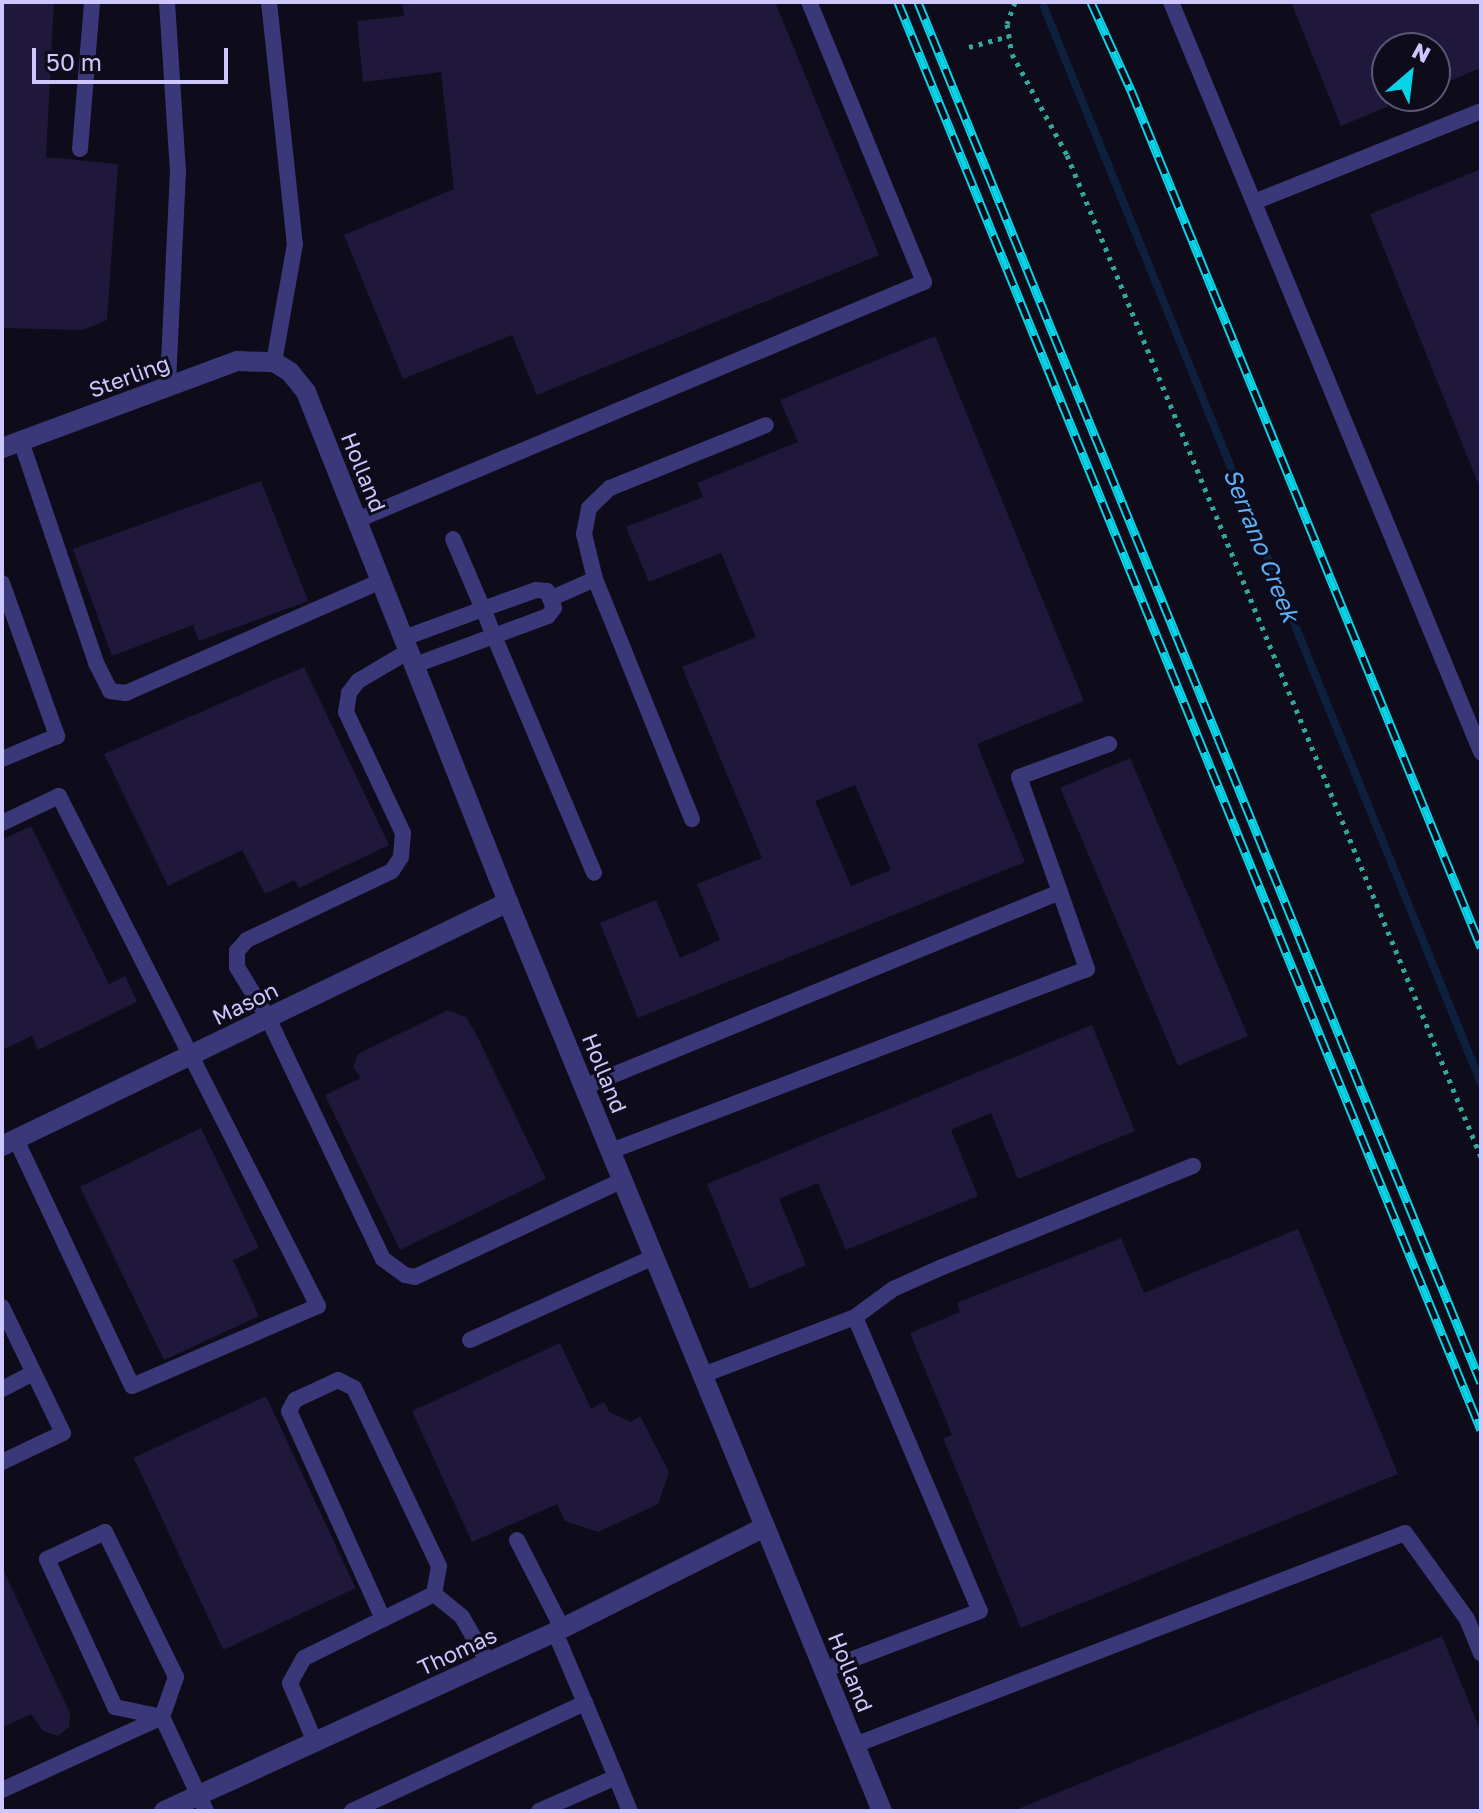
<!DOCTYPE html>
<style>
body{margin:0}
#map{position:relative;width:1483px;height:1813px;overflow:hidden;background:#0e0b1b;font-family:"Golos Text",sans-serif}
div>[style]{position:absolute}
.stream>*{height:8px;margin:-4px;padding:0 4px;transform-origin:4px;border-radius:4px;background:#0d203d}
.building>*{inset:0;background:#1f183b;transform-origin:0 0}
.path>*{height:5px;margin-top:-2.5px;transform-origin:0;background:repeating-linear-gradient(90deg,#31a79e 0 4px,transparent 0 10px)}
.service>*{height:16px;margin:-8px;padding:0 8px;transform-origin:8px;border-radius:8px;background:#3a3878}
.minor>*{height:20px;margin:-10px;padding:0 10px;transform-origin:10px;border-radius:10px;background:#3a3878}
.tertiary>*{height:20px;margin:-10px;padding:0 10px;transform-origin:10px;border-radius:10px;background:#3a3878}
.rail>*{height:9px;margin-top:-4.5px;transform-origin:0;background:repeating-linear-gradient(90deg,#0e0b1b 0 18px,#09d4e7 0 36px);box-sizing:border-box;border-block:2px solid #09d4e7}
span{translate:-50% -50%;white-space:nowrap;text-align:center;line-height:1.15;-webkit-text-stroke:6px #0e0b1b;paint-order:stroke}
.street-label{font-size:22px;color:#cdc7fd}
.water-label{font-size:24px;color:#5ab1f8;font-style:italic}
.frame{position:absolute;inset:0;border:4px solid #cdc7fd;pointer-events:none}
.north{position:absolute;left:1371px;top:32px;width:80px;height:80px;box-sizing:border-box;background:#0e0b1b;border:2px solid #5a5675;border-radius:50%;rotate:28deg;font-size:22px;font-weight:700;line-height:32px;text-align:center;color:#cdc7fd}
.north::after{content:'';display:block;margin:auto;width:28px;height:36px;background:#09d4e7;clip-path:polygon(50% 0,100% 100%,50% 72%,0 100%)}
.scale{position:absolute;left:32px;top:48px;width:196px;height:36px;box-sizing:border-box;border:4px solid #cdc7fd;border-top:0;padding-left:10px;font-size:24px;line-height:28px;white-space:nowrap;color:#cdc7fd;-webkit-text-stroke:6px #0e0b1b;paint-order:stroke}
</style>
<div id="map">
<div class="stream">
<div style="left:1044px;top:7px;width:1161px;rotate:67.9deg"></div>
</div>
<div class="building">
<div style="clip-path:polygon(2px 2px,54px 2px,46px 157px,118px 164px,107px 320px,83px 330px,2px 328px)"></div>
<div style="clip-path:polygon(402px 2px,775px 2px,879px 255px,537px 395px,512px 335px,403px 379px,344px 235px,454px 189px,441px 72px,363px 82px,357px 21px,404px 16px)"></div>
<div style="clip-path:polygon(1291px 2px,1481px 2px,1481px 68px,1435px 87px,1435px 48px,1387px 48px,1387px 107px,1341px 126px)"></div>
<div style="clip-path:polygon(1481px 169px,1481px 487px,1480px 488px,1370px 214px)"></div>
<div style="clip-path:polygon(evenodd,935px 336px,1084px 701px,977px 744px,1025px 862px,638px 1018px,600px 923px,656px 900px,680px 958px,720px 940px,697px 884px,762px 858px,682px 667px,756px 637px,721px 553px,649px 582px,626px 527px,703px 497px,697px 483px,798px 442px,780px 400px,935px 336px,855px 785px,891px 870px,851px 886px,815px 801px,855px 785px)"></div>
<div style="clip-path:polygon(261px 481px,308px 601px,199px 641px,193px 625px,112px 656px,73px 549px)"></div>
<div style="clip-path:polygon(304px 667px,389px 845px,299px 888px,294px 880px,265px 894px,242px 850px,168px 886px,104px 754px)"></div>
<div style="left:1130px;top:758px;width:302px;height:76px;rotate:67deg"></div>
<div style="clip-path:polygon(31px 826px,109px 984px,125px 976px,137px 1002px,38px 1050px,32px 1036px,2px 1050px,2px 840px)"></div>
<div style="clip-path:polygon(448px 1010px,466px 1017px,476px 1034px,546px 1179px,400px 1250px,325px 1095px,361px 1078px,353px 1067px,358px 1054px)"></div>
<div style="clip-path:polygon(1092px 1025px,1135px 1131px,1018px 1179px,991px 1113px,951px 1130px,978px 1196px,846px 1250px,818px 1183px,779px 1199px,806px 1265px,750px 1289px,707px 1184px)"></div>
<div style="clip-path:polygon(201px 1128px,259px 1248px,233px 1260px,259px 1316px,164px 1360px,80px 1187px)"></div>
<div style="clip-path:polygon(1298px 1229px,1398px 1474px,1021px 1628px,943px 1438px,952px 1435px,910px 1333px,960px 1312px,957px 1303px,1121px 1238px,1144px 1293px)"></div>
<div style="clip-path:polygon(560px 1343px,591px 1409px,604px 1402px,609px 1412px,631px 1422px,640px 1416px,669px 1472px,658px 1504px,598px 1532px,565px 1521px,557px 1504px,472px 1542px,412px 1411px)"></div>
<div style="left:266px;top:1396px;width:212px;height:146px;rotate:65deg"></div>
<div style="clip-path:polygon(2px 1567px,70px 1713px,69px 1727px,58px 1736px,43px 1731px,31px 1714px,2px 1728px)"></div>
<div style="clip-path:polygon(1442px 1636px,1481px 1732px,1481px 1811px,1013px 1811px)"></div>
</div>
<div class="path">
<div style="left:1015px;top:2px;width:23px;rotate:110deg"></div>
<div style="left:1007px;top:24px;width:30px;rotate:81deg"></div>
<div style="left:1012px;top:54px;width:115px;rotate:61.4deg"></div>
<div style="left:1067px;top:155px;width:1084px;rotate:67.55deg"></div>
<div style="left:969px;top:47px;width:41px;rotate:-15.4deg"></div>
</div>
<div class="service">
<div style="left:167px;top:2px;width:169px;rotate:86.3deg"></div>
<div style="left:178px;top:171px;width:215px;rotate:92.7deg"></div>
<div style="left:269px;top:2px;width:243px;rotate:83.9deg"></div>
<div style="left:295px;top:244px;width:120px;rotate:100.1deg"></div>
<div style="left:1171px;top:2px;width:812px;rotate:67.54deg"></div>
<div style="left:80px;top:149px;width:147px;rotate:-85.3deg"></div>
<div style="left:1254px;top:202px;width:245px;rotate:-21.8deg"></div>
<div style="left:21px;top:441px;width:234px;rotate:71.3deg"></div>
<div style="left:96px;top:663px;width:31px;rotate:63deg"></div>
<div style="left:110px;top:691px;width:16px;rotate:7deg"></div>
<div style="left:126px;top:693px;width:279px;rotate:-23.7deg"></div>
<div style="left:357px;top:520px;width:615px;rotate:-22.77deg"></div>
<div style="left:924px;top:282px;width:303px;rotate:-112.3deg"></div>
<div style="left:595px;top:579px;width:259px;rotate:68deg"></div>
<div style="left:2px;top:583px;width:163px;rotate:70.2deg"></div>
<div style="left:57px;top:736px;width:60px;rotate:157.3deg"></div>
<div style="left:552px;top:598px;width:47px;rotate:-23.8deg"></div>
<div style="left:595px;top:579px;width:46px;rotate:-103.7deg"></div>
<div style="left:584px;top:534px;width:26px;rotate:-79deg"></div>
<div style="left:589px;top:508px;width:29px;rotate:-44deg"></div>
<div style="left:610px;top:488px;width:168px;rotate:-22deg"></div>
<div style="left:404px;top:638px;width:84px;rotate:-20.2deg"></div>
<div style="left:483px;top:609px;width:56px;rotate:-19.7deg"></div>
<div style="left:536px;top:590px;width:11px;rotate:5deg"></div>
<div style="left:547px;top:591px;width:18px;rotate:68deg"></div>
<div style="left:554px;top:608px;width:10px;rotate:127deg"></div>
<div style="left:548px;top:616px;width:58px;rotate:159.7deg"></div>
<div style="left:494px;top:636px;width:29px;rotate:-112deg"></div>
<div style="left:483px;top:609px;width:76px;rotate:-113.2deg"></div>
<div style="left:409px;top:651px;width:59px;rotate:149.5deg"></div>
<div style="left:358px;top:681px;width:15px;rotate:127deg"></div>
<div style="left:349px;top:693px;width:19px;rotate:99deg"></div>
<div style="left:346px;top:712px;width:134px;rotate:64.8deg"></div>
<div style="left:403px;top:833px;width:24px;rotate:95deg"></div>
<div style="left:401px;top:857px;width:17px;rotate:123deg"></div>
<div style="left:392px;top:871px;width:161px;rotate:154.6deg"></div>
<div style="left:247px;top:940px;width:15px;rotate:132deg"></div>
<div style="left:237px;top:951px;width:16px;rotate:90deg"></div>
<div style="left:237px;top:967px;width:60px;rotate:58.7deg"></div>
<div style="left:268px;top:1018px;width:267px;rotate:64.5deg"></div>
<div style="left:383px;top:1259px;width:27px;rotate:36deg"></div>
<div style="left:405px;top:1275px;width:10px;rotate:11deg"></div>
<div style="left:415px;top:1277px;width:230px;rotate:-25deg"></div>
<div style="left:415px;top:665px;width:84px;rotate:-20.2deg"></div>
<div style="left:494px;top:636px;width:257px;rotate:67.1deg"></div>
<div style="left:2px;top:823px;width:63px;rotate:-25.3deg"></div>
<div style="left:59px;top:796px;width:572px;rotate:63.08deg"></div>
<div style="left:318px;top:1306px;width:202px;rotate:156.7deg"></div>
<div style="left:132px;top:1386px;width:272px;rotate:-115.2deg"></div>
<div style="left:1060px;top:892px;width:122px;rotate:-109.6deg"></div>
<div style="left:1019px;top:777px;width:96px;rotate:-20.1deg"></div>
<div style="left:584px;top:1087px;width:514px;rotate:-22.28deg"></div>
<div style="left:1060px;top:892px;width:82px;rotate:70.7deg"></div>
<div style="left:1087px;top:969px;width:510px;rotate:159.08deg"></div>
<div style="left:2px;top:1307px;width:140px;rotate:64.2deg"></div>
<div style="left:63px;top:1433px;width:68px;rotate:154.6deg"></div>
<div style="left:855px;top:1317px;width:47px;rotate:-36.4deg"></div>
<div style="left:893px;top:1289px;width:51px;rotate:-24.1deg"></div>
<div style="left:940px;top:1268px;width:273px;rotate:-22deg"></div>
<div style="left:470px;top:1340px;width:202px;rotate:-24.3deg"></div>
<div style="left:703px;top:1375px;width:163px;rotate:-20.9deg"></div>
<div style="left:855px;top:1317px;width:319px;rotate:67deg"></div>
<div style="left:980px;top:1611px;width:167px;rotate:159.3deg"></div>
<div style="left:2px;top:1389px;width:35px;rotate:-27deg"></div>
<div style="left:517px;top:1540px;width:99px;rotate:62.9deg"></div>
<div style="left:383px;top:1619px;width:228px;rotate:-114.3deg"></div>
<div style="left:289px;top:1411px;width:13px;rotate:-61deg"></div>
<div style="left:295px;top:1400px;width:47px;rotate:-24.9deg"></div>
<div style="left:338px;top:1380px;width:18px;rotate:27deg"></div>
<div style="left:354px;top:1388px;width:197px;rotate:64.5deg"></div>
<div style="left:439px;top:1566px;width:28px;rotate:100deg"></div>
<div style="left:162px;top:1717px;width:48px;rotate:-168deg"></div>
<div style="left:115px;top:1707px;width:163px;rotate:-114.7deg"></div>
<div style="left:47px;top:1559px;width:64px;rotate:-25deg"></div>
<div style="left:105px;top:1532px;width:161px;rotate:63.9deg"></div>
<div style="left:176px;top:1677px;width:42px;rotate:109.3deg"></div>
<div style="left:162px;top:1717px;width:104px;rotate:64.9deg"></div>
<div style="left:315px;top:1742px;width:64px;rotate:-113deg"></div>
<div style="left:290px;top:1683px;width:29px;rotate:-61deg"></div>
<div style="left:304px;top:1658px;width:145px;rotate:-26.2deg"></div>
<div style="left:434px;top:1594px;width:36px;rotate:39deg"></div>
<div style="left:462px;top:1617px;width:52px;rotate:60deg"></div>
<div style="left:855px;top:1745px;width:589px;rotate:-21.08deg"></div>
<div style="left:1405px;top:1533px;width:106px;rotate:54.2deg"></div>
<div style="left:1467px;top:1619px;width:37px;rotate:68deg"></div>
<div style="left:616px;top:1777px;width:37px;rotate:68deg"></div>
<div style="left:2px;top:1790px;width:176px;rotate:-24.5deg"></div>
<div style="left:352px;top:1811px;width:257px;rotate:-24.9deg"></div>
<div style="left:585px;top:1703px;width:77px;rotate:-112.9deg"></div>
<div style="left:539px;top:1811px;width:84px;rotate:-23.8deg"></div>
<div style="left:616px;top:1777px;width:80px;rotate:-112.7deg"></div>
</div>
<div class="minor">
<div style="left:2px;top:448px;width:251px;rotate:-20.3deg"></div>
<div style="left:237px;top:361px;width:37px;rotate:2deg"></div>
<div style="left:274px;top:362px;width:19px;rotate:32deg"></div>
<div style="left:290px;top:372px;width:26px;rotate:51deg"></div>
<div style="left:306px;top:392px;width:549px;rotate:68.39deg"></div>
<div style="left:508px;top:902px;width:983px;rotate:67.64deg"></div>
</div>
<div class="tertiary">
<div style="left:2px;top:1146px;width:562px;rotate:-25.74deg"></div>
<div style="left:164px;top:1811px;width:430px;rotate:-24.6deg"></div>
<div style="left:555px;top:1632px;width:235px;rotate:-26.6deg"></div>
</div>
<div class="rail">
<div style="left:898px;top:2px;width:1542px;rotate:67.79deg"></div>
<div style="left:918px;top:2px;width:1491px;rotate:67.82deg"></div>
<div style="left:1091px;top:2px;width:97px;rotate:65.6deg"></div>
<div style="left:1131px;top:90px;width:926px;rotate:67.78deg"></div>
</div>
<div class="street-label">
<span style="left:129px;top:376px;rotate:-20deg">Sterling</span>
<span style="left:364px;top:472px;rotate:68deg">Holland</span>
<span style="left:245px;top:1003px;rotate:-26deg">Mason</span>
<span style="left:605px;top:1073px;rotate:68deg">Holland</span>
<span style="left:457px;top:1651px;rotate:-25deg">Thomas</span>
<span style="left:851px;top:1672px;rotate:68deg">Holland</span>
</div>
<div class="water-label">
<span style="left:1262px;top:545px;rotate:68deg">Serrano Creek</span>
</div>
<div class="frame"></div>
<div class="north">N</div>
<div class="scale">50 m</div>
</div>
